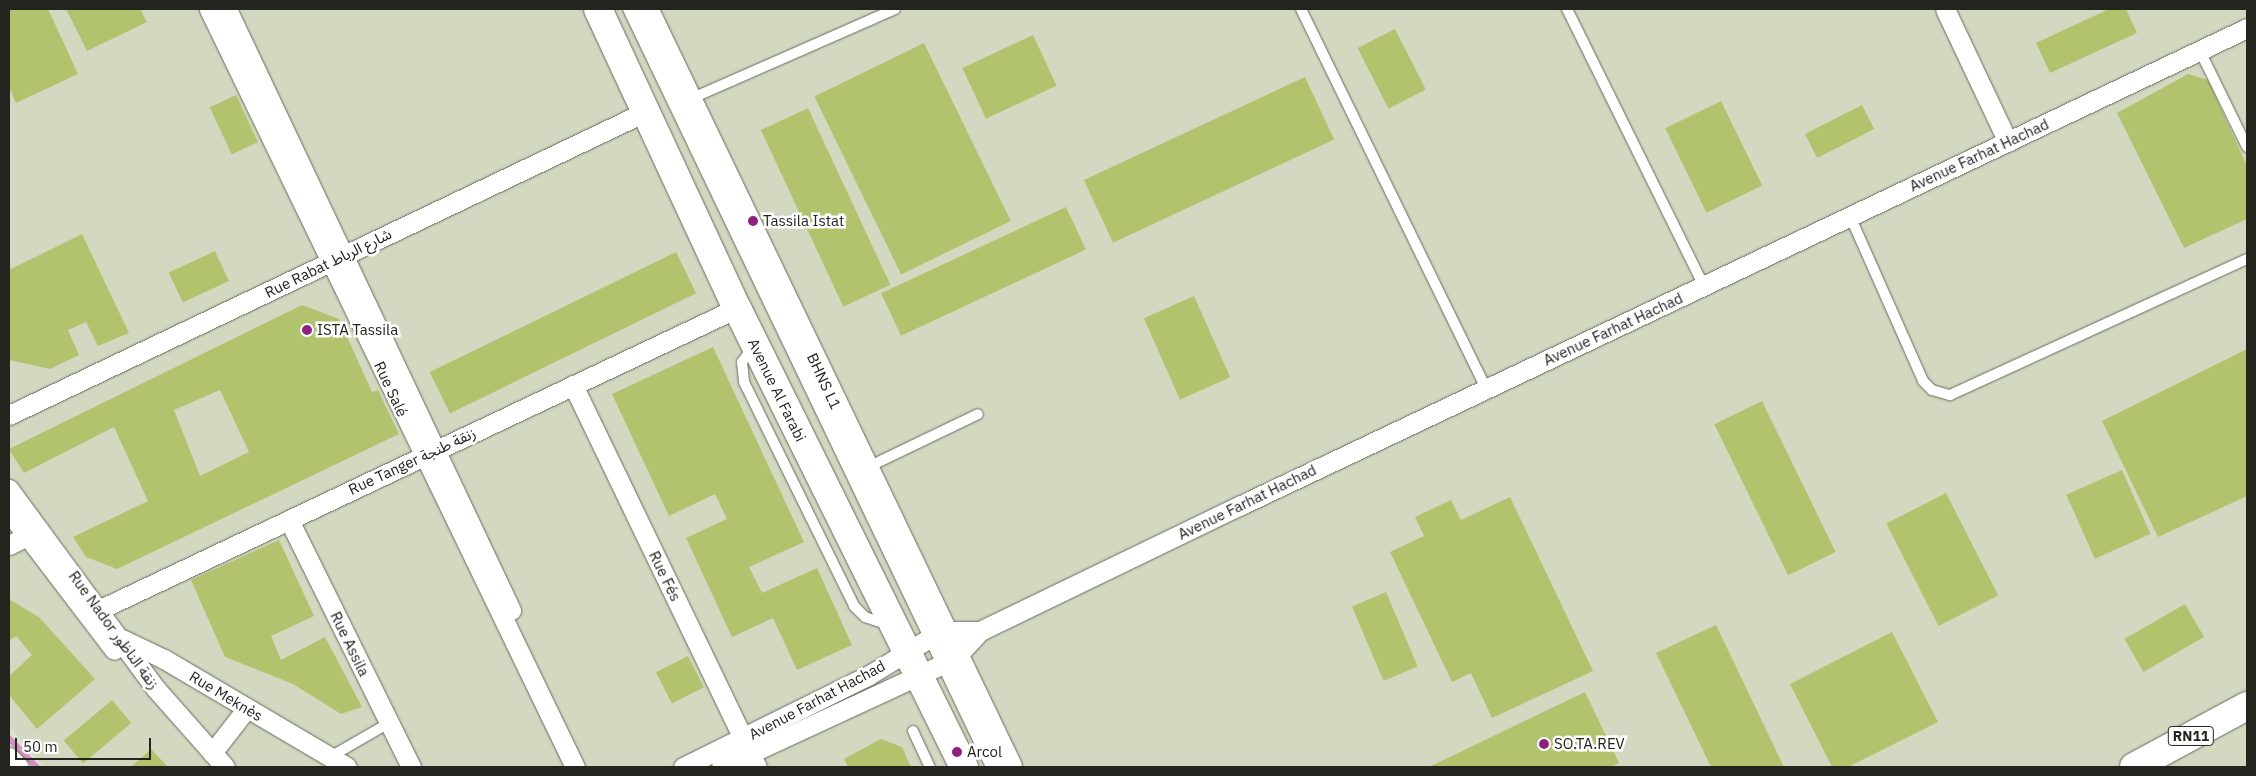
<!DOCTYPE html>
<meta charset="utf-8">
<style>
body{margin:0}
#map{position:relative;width:2256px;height:776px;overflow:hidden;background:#dde2d1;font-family:"IBM Plex Sans","Noto Sans Arabic",sans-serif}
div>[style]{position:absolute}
.built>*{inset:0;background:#d3d9c1}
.stream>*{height:5.5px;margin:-2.75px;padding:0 2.75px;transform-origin:2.75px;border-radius:2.75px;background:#d690c8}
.building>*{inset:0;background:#b2c36e;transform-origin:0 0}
.roads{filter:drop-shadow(0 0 1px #686c5d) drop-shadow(0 0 1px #686c5d)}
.lane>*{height:10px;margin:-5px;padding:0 5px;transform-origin:5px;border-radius:5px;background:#fff}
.street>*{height:19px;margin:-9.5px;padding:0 9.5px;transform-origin:9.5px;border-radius:9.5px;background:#fff}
.secondary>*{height:28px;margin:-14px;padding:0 14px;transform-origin:14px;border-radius:14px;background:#fff}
.primary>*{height:28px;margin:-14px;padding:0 14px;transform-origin:14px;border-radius:14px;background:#fff}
.dots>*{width:14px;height:14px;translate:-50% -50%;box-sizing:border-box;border:2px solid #fff;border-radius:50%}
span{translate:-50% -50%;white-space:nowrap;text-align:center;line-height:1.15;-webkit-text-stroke:5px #fff;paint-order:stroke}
.shield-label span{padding:1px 4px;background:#fff;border:1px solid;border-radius:4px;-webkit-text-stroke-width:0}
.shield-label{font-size:14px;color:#22241d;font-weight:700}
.street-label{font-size:15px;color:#22241d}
.poi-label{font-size:15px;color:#22241d}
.left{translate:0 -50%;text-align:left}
.frame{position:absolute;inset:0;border:10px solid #22241d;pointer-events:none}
.scale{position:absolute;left:15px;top:738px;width:136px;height:22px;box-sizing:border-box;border:2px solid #22241d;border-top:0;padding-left:6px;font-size:15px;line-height:18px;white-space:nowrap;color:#22241d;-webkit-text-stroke:4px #fff;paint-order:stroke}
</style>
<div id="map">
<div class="built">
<div style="clip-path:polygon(9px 9px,2247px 9px,2247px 767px,44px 767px,9px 726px)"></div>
</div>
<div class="stream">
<div style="left:9px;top:738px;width:40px;rotate:46deg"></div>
</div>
<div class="building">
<div style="clip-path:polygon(9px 9px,48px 9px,78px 74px,16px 103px,9px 87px)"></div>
<div style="clip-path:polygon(66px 9px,140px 9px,147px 22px,87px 51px)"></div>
<div style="clip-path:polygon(2109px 9px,2126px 9px,2137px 33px,2050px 73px,2036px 43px)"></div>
<div style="left:1395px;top:29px;width:68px;height:42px;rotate:63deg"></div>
<div style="left:1033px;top:35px;width:56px;height:78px;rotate:65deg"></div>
<div style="left:924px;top:43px;width:198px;height:122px;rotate:64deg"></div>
<div style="clip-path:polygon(2188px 74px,2208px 80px,2247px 166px,2247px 219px,2184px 248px,2117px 113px)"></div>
<div style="left:1305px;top:77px;width:69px;height:244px;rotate:65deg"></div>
<div style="left:236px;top:95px;width:52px;height:29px;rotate:65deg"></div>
<div style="left:1721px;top:101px;width:94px;height:62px;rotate:64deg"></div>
<div style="left:1862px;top:105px;width:27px;height:64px;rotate:63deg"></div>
<div style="left:808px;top:108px;width:195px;height:52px;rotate:65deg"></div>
<div style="left:1066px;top:207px;width:47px;height:204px;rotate:65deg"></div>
<div style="clip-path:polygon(82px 234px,129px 333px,98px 346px,86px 322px,68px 330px,79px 355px,50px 369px,9px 360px,9px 270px)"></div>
<div style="left:215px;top:251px;width:33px;height:51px;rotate:65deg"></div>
<div style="left:676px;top:252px;width:46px;height:274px;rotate:64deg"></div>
<div style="left:1194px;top:296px;width:89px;height:55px;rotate:66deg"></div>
<div style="clip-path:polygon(evenodd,302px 305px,339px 319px,372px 392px,378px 390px,399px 434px,117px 569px,86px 557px,73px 537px,148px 501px,114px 427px,24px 473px,9px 449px,302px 305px,220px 390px,249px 452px,200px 476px,174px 410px,220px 390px)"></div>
<div style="clip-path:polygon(713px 347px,804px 542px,749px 567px,762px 593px,817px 568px,852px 645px,797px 670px,773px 618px,732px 637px,686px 538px,727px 519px,715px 494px,669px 516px,612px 394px)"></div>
<div style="clip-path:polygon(2247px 349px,2247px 496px,2158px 537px,2102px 421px)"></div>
<div style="left:1762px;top:401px;width:168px;height:53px;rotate:64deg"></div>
<div style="left:2122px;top:470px;width:70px;height:61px;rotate:66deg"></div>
<div style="left:1946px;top:493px;width:115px;height:67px;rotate:63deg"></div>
<div style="clip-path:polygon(1510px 497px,1593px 671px,1492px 718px,1471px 673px,1452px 682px,1390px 552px,1424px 536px,1415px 517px,1451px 500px,1461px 520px)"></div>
<div style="clip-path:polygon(279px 540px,314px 616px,271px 636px,281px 660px,325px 637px,362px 707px,341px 714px,293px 684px,225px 657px,191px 580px)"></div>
<div style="left:1386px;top:592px;width:81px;height:37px;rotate:67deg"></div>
<div style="clip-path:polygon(9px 599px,40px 618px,95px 679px,37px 729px,9px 695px,9px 676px,32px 655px,16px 636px,9px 641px)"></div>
<div style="left:2185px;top:604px;width:38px;height:70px;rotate:60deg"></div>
<div style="clip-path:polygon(1716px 625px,1784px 767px,1711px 767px,1656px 653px)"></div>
<div style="clip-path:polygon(1892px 632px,1938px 722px,1848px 767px,1832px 767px,1790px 684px)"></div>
<div style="left:688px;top:656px;width:35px;height:36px;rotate:63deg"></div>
<div style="clip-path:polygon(1585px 692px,1619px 763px,1610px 767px,1429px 767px)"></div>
<div style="left:112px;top:700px;width:30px;height:63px;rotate:50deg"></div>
<div style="clip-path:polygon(881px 739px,902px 747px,911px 767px,848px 767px,844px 759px)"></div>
<div style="clip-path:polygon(151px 749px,168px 767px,131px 767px)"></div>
</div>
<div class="roads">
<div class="lane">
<div style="left:628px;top:9px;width:840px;rotate:64.41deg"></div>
<div style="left:1301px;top:9px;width:423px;rotate:64deg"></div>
<div style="left:1567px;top:9px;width:309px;rotate:63.7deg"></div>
<div style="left:2200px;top:51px;width:107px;rotate:63.9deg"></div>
<div style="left:688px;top:100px;width:226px;rotate:-23.7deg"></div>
<div style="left:1850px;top:216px;width:180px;rotate:66.1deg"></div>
<div style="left:1923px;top:381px;width:13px;rotate:45deg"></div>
<div style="left:1932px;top:390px;width:19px;rotate:16deg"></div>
<div style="left:1950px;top:395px;width:327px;rotate:-24.6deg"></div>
<div style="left:753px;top:347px;width:19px;rotate:126deg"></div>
<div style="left:742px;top:362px;width:20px;rotate:84deg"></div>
<div style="left:744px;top:382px;width:250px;rotate:63.8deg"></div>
<div style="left:854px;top:606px;width:16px;rotate:45deg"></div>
<div style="left:865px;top:617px;width:26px;rotate:18deg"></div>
<div style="left:866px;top:468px;width:124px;rotate:-25.7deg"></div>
<div style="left:913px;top:731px;width:40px;rotate:65deg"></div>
<div style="left:330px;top:757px;width:68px;rotate:-30deg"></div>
</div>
<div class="street">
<div style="left:209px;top:9px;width:842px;rotate:64.23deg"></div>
<div style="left:227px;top:9px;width:665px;rotate:64.71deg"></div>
<div style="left:1945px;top:9px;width:147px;rotate:64.7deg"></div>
<div style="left:573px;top:385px;width:424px;rotate:64.3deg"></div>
<div style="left:9px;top:415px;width:707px;rotate:-25.48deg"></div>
<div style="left:9px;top:489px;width:248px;rotate:53.7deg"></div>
<div style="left:156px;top:689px;width:104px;rotate:48.5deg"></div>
<div style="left:9px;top:512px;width:173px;rotate:52.7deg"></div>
<div style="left:289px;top:520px;width:275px;rotate:63.7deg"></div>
<div style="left:9px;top:545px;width:31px;rotate:-27deg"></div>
<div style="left:88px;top:615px;width:718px;rotate:-25.32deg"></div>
<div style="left:122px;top:639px;width:47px;rotate:25.5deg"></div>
<div style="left:164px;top:659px;width:212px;rotate:30.5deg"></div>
<div style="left:212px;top:753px;width:57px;rotate:-52.1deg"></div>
<div style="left:9px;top:757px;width:14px;rotate:45deg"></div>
<div style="left:683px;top:767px;width:208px;rotate:-26.3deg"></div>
<div style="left:869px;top:675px;width:84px;rotate:-31.4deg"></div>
<div style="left:941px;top:631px;width:39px"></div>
<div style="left:721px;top:767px;width:257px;rotate:-24.9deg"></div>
<div style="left:954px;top:659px;width:38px;rotate:-47deg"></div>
<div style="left:980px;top:631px;width:288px;rotate:-25.8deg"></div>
<div style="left:1239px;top:506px;width:1116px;rotate:-25.37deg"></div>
</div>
<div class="secondary">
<div style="left:598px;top:9px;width:330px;rotate:65.1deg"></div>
<div style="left:737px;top:308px;width:512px;rotate:63.69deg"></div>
<div style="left:644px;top:9px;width:841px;rotate:64.35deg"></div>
</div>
<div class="primary">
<div style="left:2134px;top:767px;width:128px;rotate:-28.4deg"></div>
</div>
</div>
<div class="dots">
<div style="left:753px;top:221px;background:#8f2082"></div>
<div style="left:307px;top:330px;background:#8f2082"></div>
<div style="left:1544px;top:744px;background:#8f2082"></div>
<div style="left:957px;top:752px;background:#8f2082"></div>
</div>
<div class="shield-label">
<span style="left:2191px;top:736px">RN11</span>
</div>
<div class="street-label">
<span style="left:1979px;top:155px;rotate:-25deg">Avenue Farhat Hachad</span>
<span style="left:328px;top:263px;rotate:-26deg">Rue Rabat شارع الرباط</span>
<span style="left:1613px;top:329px;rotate:-25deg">Avenue Farhat Hachad</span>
<span style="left:824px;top:381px;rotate:65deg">BHNS L1</span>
<span style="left:391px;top:389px;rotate:65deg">Rue Salé</span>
<span style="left:777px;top:390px;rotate:64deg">Avenue Al Farabi</span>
<span style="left:412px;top:461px;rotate:-25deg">Rue Tanger زنقة طنجة</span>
<span style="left:1247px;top:502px;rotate:-26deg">Avenue Farhat Hachad</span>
<span style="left:665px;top:576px;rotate:64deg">Rue Fés</span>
<span style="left:114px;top:630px;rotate:54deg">Rue Nador زنقة الناظور</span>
<span style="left:350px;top:644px;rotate:64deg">Rue Assila</span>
<span style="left:226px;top:696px;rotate:31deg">Rue Meknès</span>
<span style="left:817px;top:700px;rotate:-28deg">Avenue Farhat Hachad</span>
</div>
<div class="poi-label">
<span class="left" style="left:763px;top:221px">Tassila Istat</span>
<span class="left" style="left:317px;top:330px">ISTA Tassila</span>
<span class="left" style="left:1554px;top:744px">SO.TA.REV</span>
<span class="left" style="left:967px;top:752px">Arcol</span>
</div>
<div class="frame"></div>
<div class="scale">50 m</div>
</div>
